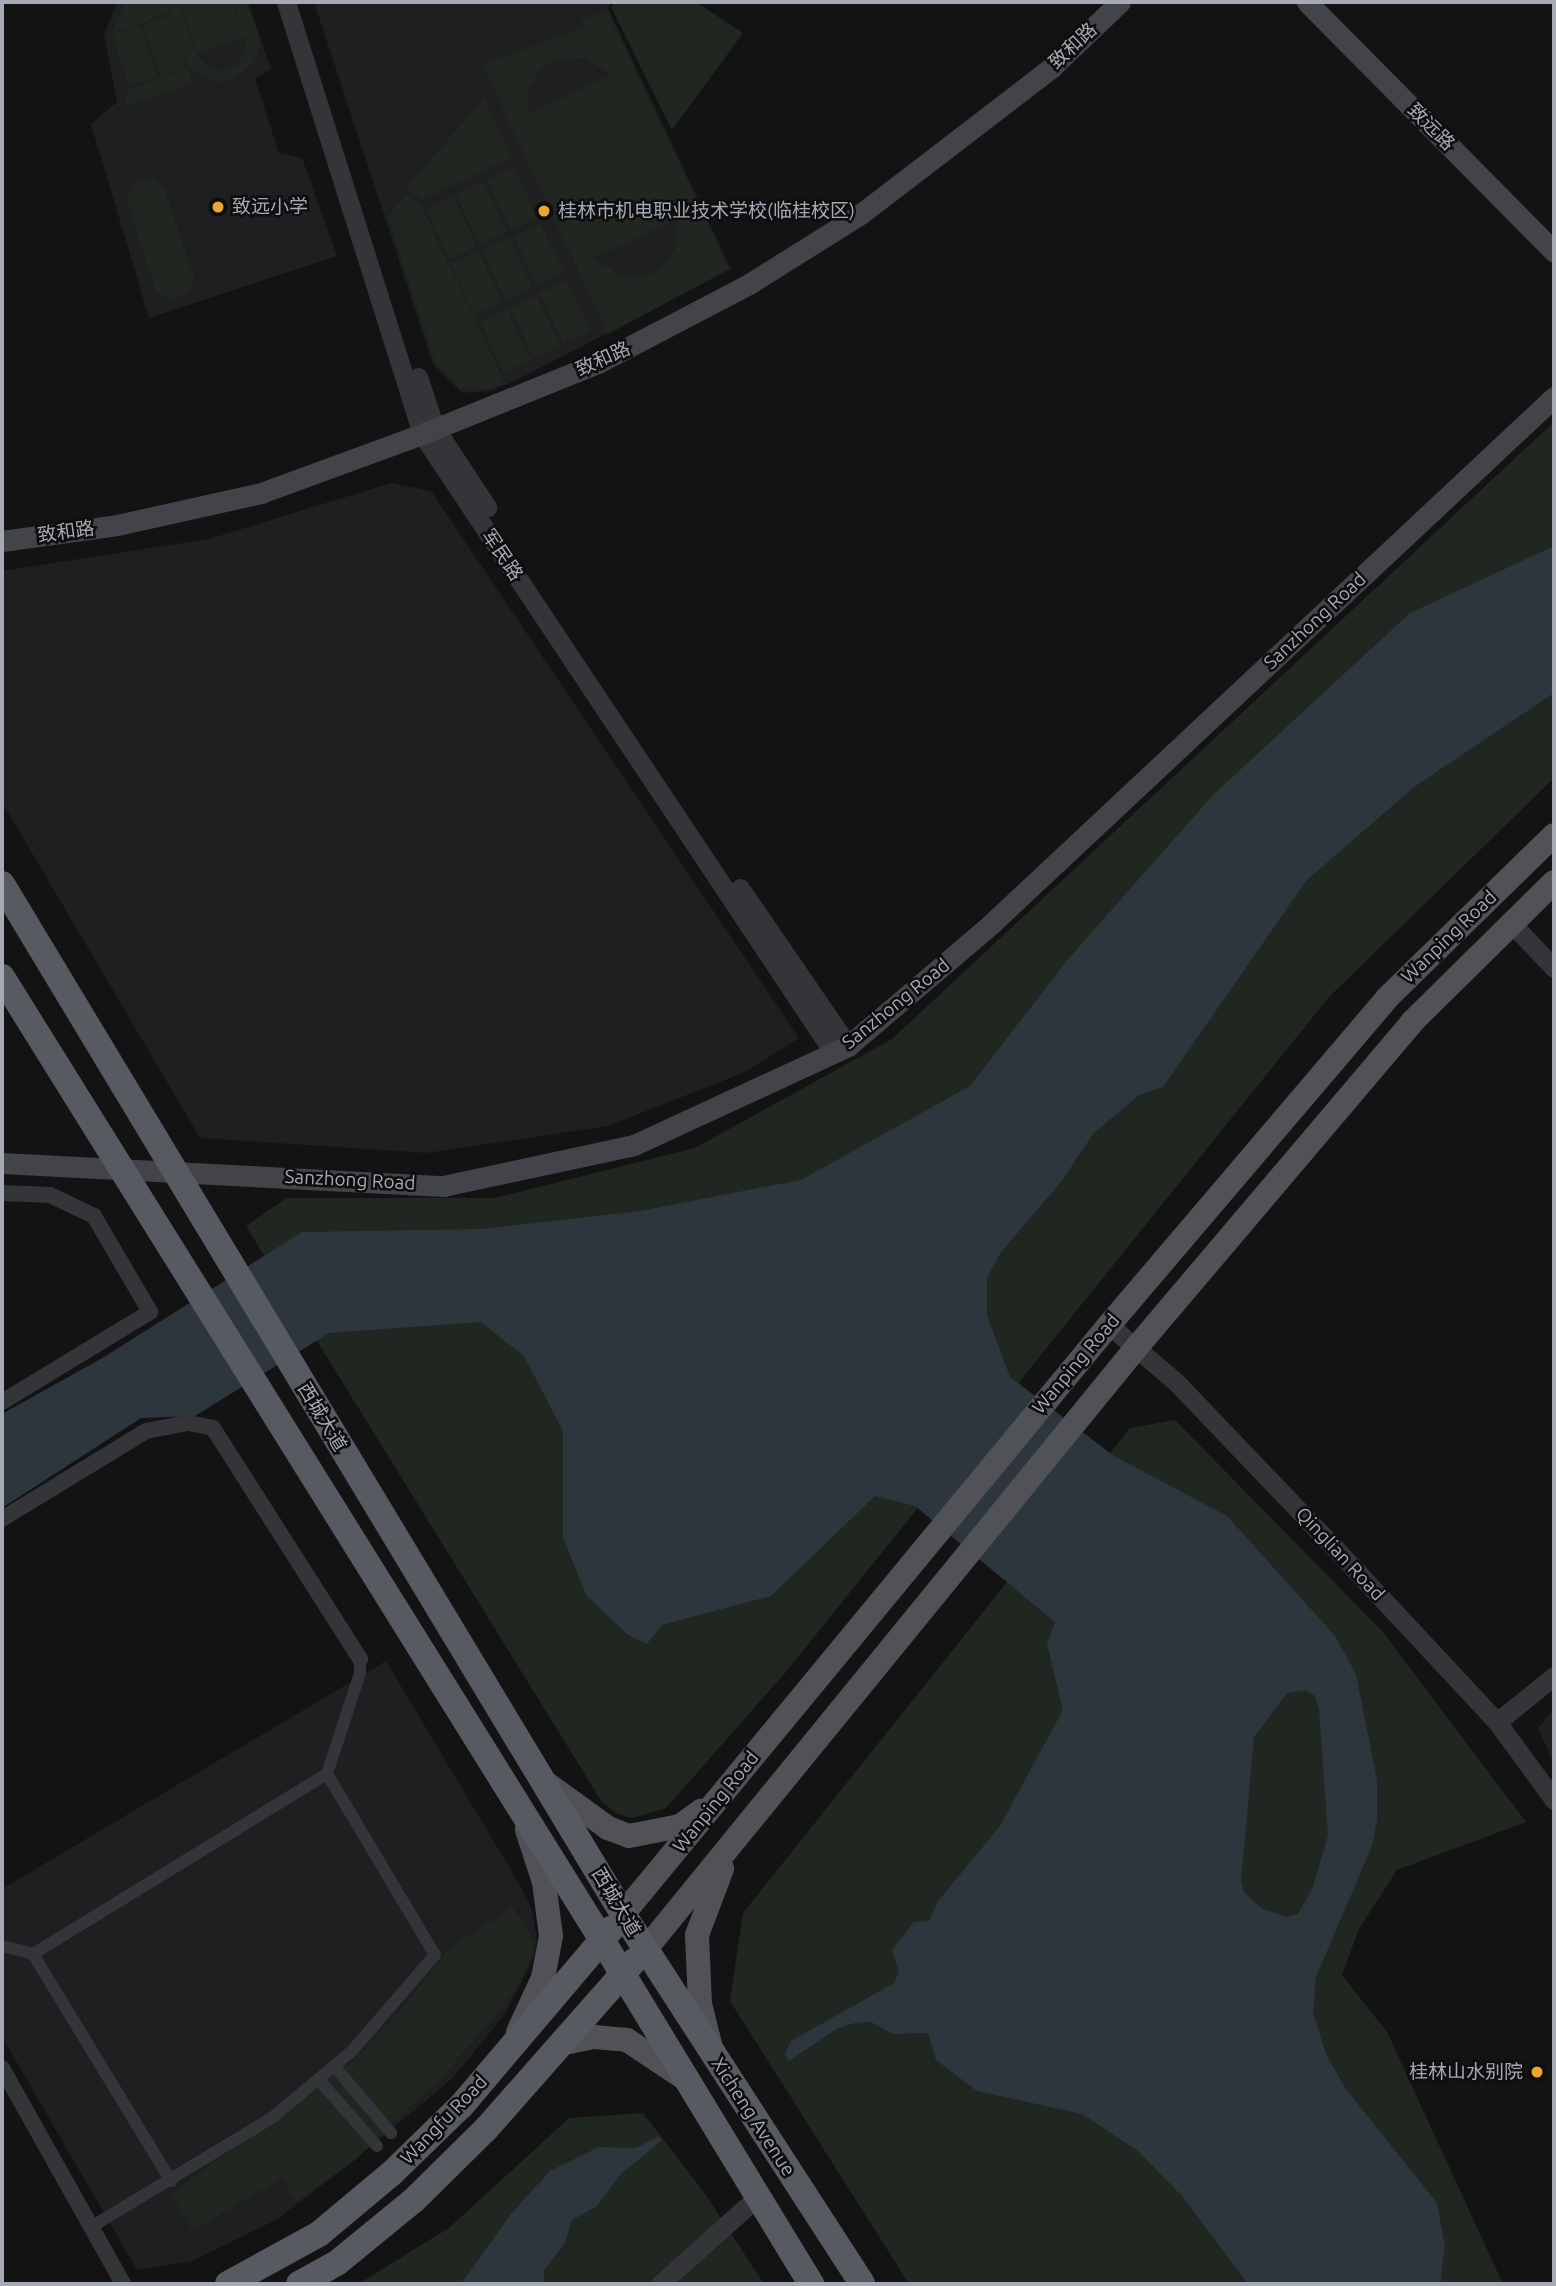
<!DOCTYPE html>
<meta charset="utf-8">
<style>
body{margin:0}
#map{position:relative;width:1556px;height:2286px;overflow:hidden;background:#131314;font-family:Ubuntu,"Noto Sans SC",sans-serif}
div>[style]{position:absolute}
.built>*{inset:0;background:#1f1f21}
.green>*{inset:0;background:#1f2720;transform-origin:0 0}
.water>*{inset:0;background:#2c363c}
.pedestrian>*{height:12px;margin:-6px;padding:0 6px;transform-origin:6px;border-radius:6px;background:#343539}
.minor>*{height:16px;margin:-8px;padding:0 8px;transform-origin:8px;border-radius:8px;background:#343539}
.tertiary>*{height:19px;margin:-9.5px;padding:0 9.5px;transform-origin:9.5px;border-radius:9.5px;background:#343539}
.secondary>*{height:21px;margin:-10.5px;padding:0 10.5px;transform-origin:10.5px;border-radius:10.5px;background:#424449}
.primary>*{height:24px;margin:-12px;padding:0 12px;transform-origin:12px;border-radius:12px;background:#505258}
.trunk>*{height:26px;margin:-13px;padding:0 13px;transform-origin:13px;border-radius:13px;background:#585a61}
.dots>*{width:19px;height:19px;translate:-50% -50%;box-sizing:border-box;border:4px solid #0e0e0f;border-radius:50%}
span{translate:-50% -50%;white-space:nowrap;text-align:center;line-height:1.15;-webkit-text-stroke:5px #0e0e0f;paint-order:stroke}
.street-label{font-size:19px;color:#a5aab4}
.poi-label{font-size:19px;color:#a5aab4}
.left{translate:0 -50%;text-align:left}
.right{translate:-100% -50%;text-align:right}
.frame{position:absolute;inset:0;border:4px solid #a5aab4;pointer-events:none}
</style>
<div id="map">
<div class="built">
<div style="clip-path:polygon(117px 2px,248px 2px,271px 69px,255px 79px,279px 153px,302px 158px,337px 256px,149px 318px,91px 124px,117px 102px,104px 34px)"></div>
<div style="clip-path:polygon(314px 2px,612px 2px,608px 8px,731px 269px,515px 381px,490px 391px,462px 393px,433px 364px)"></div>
<div style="clip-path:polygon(391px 483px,431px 491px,799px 1038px,743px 1073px,608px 1126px,427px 1153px,200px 1138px,2px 802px,2px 571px,209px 539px)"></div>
<div style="clip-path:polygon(386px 1661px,521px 1887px,533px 1913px,537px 1942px,533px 1960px,504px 2015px,453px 2078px,351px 2163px,276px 2220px,192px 2261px,137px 2270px,2px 2037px,2px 1889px)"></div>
<div style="clip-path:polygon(1554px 1708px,1554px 1764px,1538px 1728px)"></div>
</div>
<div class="green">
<div style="clip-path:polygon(125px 2px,165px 2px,169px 13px,112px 33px)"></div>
<div style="clip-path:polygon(166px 2px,179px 2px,198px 58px,212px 70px,221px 71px,237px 65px,247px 50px,235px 2px,246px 2px,261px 43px,254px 63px,231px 80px,215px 82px,199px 75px,189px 67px)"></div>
<div style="clip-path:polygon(180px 2px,233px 2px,245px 37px,198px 53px)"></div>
<div style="clip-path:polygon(615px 2px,696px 2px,743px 33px,672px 130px,611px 7px)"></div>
<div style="clip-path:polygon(evenodd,607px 10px,729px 269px,608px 334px,482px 64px,584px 28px,581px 20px,607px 10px,585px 58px,611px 75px,528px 114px,528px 91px,541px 68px,558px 59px,585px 58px,607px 10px,677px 219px,676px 247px,664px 266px,650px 275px,620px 276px,594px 258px,677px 219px)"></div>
<div style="left:170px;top:15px;width:54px;height:29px;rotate:71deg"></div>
<div style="left:140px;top:25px;width:54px;height:30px;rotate:71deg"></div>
<div style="clip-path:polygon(188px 67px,193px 83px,127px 106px,124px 97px,129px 89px)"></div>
<div style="clip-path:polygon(484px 98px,512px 157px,422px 200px,406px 188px)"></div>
<div style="left:514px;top:167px;width:56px;height:30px;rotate:65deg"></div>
<div style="clip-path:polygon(154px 179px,164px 188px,194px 277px,189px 292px,171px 300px,156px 292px,126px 198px,134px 183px)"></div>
<div style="left:483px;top:181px;width:56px;height:30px;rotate:65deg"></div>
<div style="clip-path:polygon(407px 194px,420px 203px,505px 383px,489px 388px,460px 389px,435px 363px,388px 216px)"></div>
<div style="left:453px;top:196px;width:56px;height:30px;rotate:65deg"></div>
<div style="left:540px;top:223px;width:55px;height:30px;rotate:64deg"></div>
<div style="left:509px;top:237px;width:56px;height:30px;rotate:65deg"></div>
<div style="left:479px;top:251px;width:56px;height:31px;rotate:65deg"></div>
<div style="left:567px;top:280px;width:56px;height:30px;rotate:65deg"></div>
<div style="left:537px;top:295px;width:56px;height:30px;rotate:65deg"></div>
<div style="left:507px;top:309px;width:56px;height:30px;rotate:65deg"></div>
<div style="clip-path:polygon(1554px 422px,1554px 778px,1329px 997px,785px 1673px,666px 1808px,632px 1818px,616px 1813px,602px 1802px,246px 1226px,287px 1198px,495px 1198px,695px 1148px,892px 1039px)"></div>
<div style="clip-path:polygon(1175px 1420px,1382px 1631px,1526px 1822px,1397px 1870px,1359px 1929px,1342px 1975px,1387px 2032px,1503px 2284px,909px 2284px,730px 2001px,743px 1913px,1130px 1428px)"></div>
<div style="clip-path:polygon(513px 1907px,535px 1943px,532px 1956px,516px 1990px,450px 2068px,356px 2159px,296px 2202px,282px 2178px,193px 2231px,171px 2193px,348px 2065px,403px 2008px,447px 1950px)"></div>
<div style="clip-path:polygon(643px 2113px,706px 2195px,764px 2284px,358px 2284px,449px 2228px,569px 2118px)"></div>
</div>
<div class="water">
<div style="clip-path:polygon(evenodd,1554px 546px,1554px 693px,1414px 787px,1306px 881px,1163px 1087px,1139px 1095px,1093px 1134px,1061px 1182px,1001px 1252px,987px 1278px,987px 1315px,1010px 1377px,1114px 1456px,1227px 1516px,1335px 1636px,1356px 1674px,1377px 1780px,1377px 1821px,1372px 1846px,1316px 1977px,1313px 2013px,1326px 2054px,1345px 2088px,1437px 2203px,1445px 2246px,1440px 2284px,1248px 2284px,1182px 2196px,1138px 2151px,1082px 2114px,977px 2091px,936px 2060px,928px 2033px,893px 2034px,871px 2022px,855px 2023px,838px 2028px,789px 2061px,785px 2054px,791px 2041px,894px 1983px,899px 1972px,892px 1950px,914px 1922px,929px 1921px,938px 1901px,1000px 1826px,1063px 1710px,1047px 1644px,1055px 1622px,915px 1506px,875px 1496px,771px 1596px,662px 1625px,647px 1644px,628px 1635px,586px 1595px,563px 1537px,563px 1431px,524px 1356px,481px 1322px,329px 1333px,195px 1416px,141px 1418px,2px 1508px,2px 1414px,104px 1357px,302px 1232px,482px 1229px,640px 1211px,801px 1180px,970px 1086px,1069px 958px,1214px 794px,1410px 613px,1554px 546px,1305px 1690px,1315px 1696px,1319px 1710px,1328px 1835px,1313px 1887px,1298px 1914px,1286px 1917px,1261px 1908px,1244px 1892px,1241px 1882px,1254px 1737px,1287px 1693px,1305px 1690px)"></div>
<div style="clip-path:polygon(659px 2136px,662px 2140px,621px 2174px,596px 2207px,572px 2220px,565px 2243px,544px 2270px,544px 2284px,461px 2284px,511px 2214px,550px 2171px,599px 2147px,636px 2148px)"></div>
</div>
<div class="pedestrian">
<div style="left:2px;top:1946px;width:32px;rotate:14deg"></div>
<div style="left:33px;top:1954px;width:345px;rotate:-31.5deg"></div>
<div style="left:327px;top:1774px;width:106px;rotate:-71.9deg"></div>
<div style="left:360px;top:1673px;width:14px;rotate:-90deg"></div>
<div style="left:33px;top:1954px;width:266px;rotate:58.7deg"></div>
<div style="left:335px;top:2067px;width:87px;rotate:49.7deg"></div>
<div style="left:319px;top:2080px;width:88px;rotate:48.7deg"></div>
<div style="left:91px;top:2227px;width:213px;rotate:-31.1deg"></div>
<div style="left:273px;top:2117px;width:103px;rotate:-39.9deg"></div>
<div style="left:352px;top:2051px;width:127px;rotate:-49.2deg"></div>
<div style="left:435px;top:1955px;width:211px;rotate:-120.8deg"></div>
</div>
<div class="minor">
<div style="left:2px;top:1193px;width:48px;rotate:2.4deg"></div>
<div style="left:50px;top:1195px;width:49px;rotate:25.5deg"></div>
<div style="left:94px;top:1216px;width:111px;rotate:59.7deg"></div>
<div style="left:150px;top:1312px;width:173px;rotate:148.7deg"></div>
<div style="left:2px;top:1519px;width:169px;rotate:-31.4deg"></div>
<div style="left:146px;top:1431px;width:43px;rotate:-10.8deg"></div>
<div style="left:188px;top:1423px;width:25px;rotate:11deg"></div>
<div style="left:213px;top:1428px;width:274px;rotate:57.5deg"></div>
<div style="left:2px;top:2068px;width:248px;rotate:60.7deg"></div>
</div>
<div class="tertiary">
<div style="left:286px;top:2px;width:453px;rotate:72.5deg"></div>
<div style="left:422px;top:434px;width:742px;rotate:56.37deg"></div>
<div style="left:418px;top:377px;width:54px;rotate:71.6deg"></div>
<div style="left:435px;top:428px;width:95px;rotate:56.6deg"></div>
<div style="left:740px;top:888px;width:191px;rotate:55.6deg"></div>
<div style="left:1511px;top:923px;width:62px;rotate:46.3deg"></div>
<div style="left:1109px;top:1325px;width:88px;rotate:40.4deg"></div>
<div style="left:1176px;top:1382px;width:226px;rotate:46.3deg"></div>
<div style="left:1332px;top:1545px;width:242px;rotate:47deg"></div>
<div style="left:1497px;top:1722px;width:97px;rotate:53.8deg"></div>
<div style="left:1497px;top:1722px;width:73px;rotate:-38.9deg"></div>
<div style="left:660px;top:2284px;width:127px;rotate:-41.8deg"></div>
</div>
<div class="secondary">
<div style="left:1307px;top:2px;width:351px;rotate:45.3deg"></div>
<div style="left:2px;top:541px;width:116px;rotate:-7.9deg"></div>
<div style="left:117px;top:525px;width:148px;rotate:-12.5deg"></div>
<div style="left:261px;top:493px;width:171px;rotate:-20.1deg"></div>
<div style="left:422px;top:434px;width:190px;rotate:-22deg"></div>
<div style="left:598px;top:363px;width:170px;rotate:-27.6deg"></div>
<div style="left:749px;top:284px;width:133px;rotate:-32.1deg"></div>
<div style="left:862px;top:213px;width:240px;rotate:-37.5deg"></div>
<div style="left:1052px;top:67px;width:94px;rotate:-43.7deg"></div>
<div style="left:2px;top:1163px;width:442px;rotate:3deg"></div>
<div style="left:443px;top:1186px;width:195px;rotate:-12.1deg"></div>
<div style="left:634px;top:1145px;width:236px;rotate:-24.8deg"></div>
<div style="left:848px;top:1046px;width:187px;rotate:-40.4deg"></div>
<div style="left:990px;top:925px;width:773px;rotate:-43.11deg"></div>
</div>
<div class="primary">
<div style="left:546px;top:1783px;width:77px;rotate:36deg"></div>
<div style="left:608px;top:1828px;width:22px;rotate:21deg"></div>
<div style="left:629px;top:1836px;width:52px;rotate:-11.1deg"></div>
<div style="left:680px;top:1826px;width:26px;rotate:-36deg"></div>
<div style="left:623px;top:1914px;width:764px;rotate:-50.47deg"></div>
<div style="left:1109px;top:1325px;width:429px;rotate:-49.6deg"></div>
<div style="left:1387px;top:998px;width:233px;rotate:-44.3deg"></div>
<div style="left:645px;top:1950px;width:777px;rotate:-50.8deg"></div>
<div style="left:1136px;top:1348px;width:427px;rotate:-49.7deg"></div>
<div style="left:1412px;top:1022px;width:199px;rotate:-44.6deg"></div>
<div style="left:518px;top:2032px;width:60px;rotate:-65.2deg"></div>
<div style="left:543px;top:1978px;width:43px;rotate:-79.2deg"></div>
<div style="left:551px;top:1936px;width:54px;rotate:-97.4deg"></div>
<div style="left:544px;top:1882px;width:55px;rotate:-108.1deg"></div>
<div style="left:560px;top:2044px;width:35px;rotate:-12deg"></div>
<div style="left:594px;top:2037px;width:33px;rotate:5deg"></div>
<div style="left:627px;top:2040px;width:69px;rotate:33.7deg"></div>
<div style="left:710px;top:2044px;width:41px;rotate:-104deg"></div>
<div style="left:700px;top:2004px;width:69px;rotate:-92.5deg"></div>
<div style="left:697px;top:1935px;width:71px;rotate:-69.3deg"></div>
</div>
<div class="trunk">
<div style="left:2px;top:884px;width:1203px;rotate:58.91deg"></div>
<div style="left:623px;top:1914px;width:440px;rotate:57.1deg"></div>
<div style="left:2px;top:977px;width:1135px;rotate:58.07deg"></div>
<div style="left:602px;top:1940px;width:403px;rotate:58.7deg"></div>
<div style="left:228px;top:2284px;width:104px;rotate:-28.8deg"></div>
<div style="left:319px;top:2234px;width:95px;rotate:-39.9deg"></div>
<div style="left:392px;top:2173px;width:98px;rotate:-44.2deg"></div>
<div style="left:462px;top:2105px;width:231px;rotate:-49.7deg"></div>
<div style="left:299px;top:2284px;width:43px;rotate:-28.9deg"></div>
<div style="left:337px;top:2263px;width:99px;rotate:-39.3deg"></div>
<div style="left:414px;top:2200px;width:101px;rotate:-44.6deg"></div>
<div style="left:486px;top:2129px;width:224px;rotate:-48.6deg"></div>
</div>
<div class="dots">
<div style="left:218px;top:207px;background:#eba533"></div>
<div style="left:544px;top:211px;background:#eba533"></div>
<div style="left:1537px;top:2072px;background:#eba533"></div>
</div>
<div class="street-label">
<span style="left:1073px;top:46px;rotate:-43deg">致和路</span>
<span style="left:1431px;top:127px;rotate:45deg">致远路</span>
<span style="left:603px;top:359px;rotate:-24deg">致和路</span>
<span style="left:66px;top:532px;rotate:-8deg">致和路</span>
<span style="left:502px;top:555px;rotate:56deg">军民路</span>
<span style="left:1315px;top:621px;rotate:-43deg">Sanzhong Road</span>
<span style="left:1449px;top:937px;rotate:-44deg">Wanping Road</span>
<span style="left:896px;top:1004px;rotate:-39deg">Sanzhong Road</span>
<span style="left:350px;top:1180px;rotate:3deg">Sanzhong Road</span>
<span style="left:1076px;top:1364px;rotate:-50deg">Wanping Road</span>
<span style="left:322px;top:1417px;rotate:59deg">西城大道</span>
<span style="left:1340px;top:1554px;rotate:47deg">Qinglian Road</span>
<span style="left:716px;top:1802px;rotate:-51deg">Wanping Road</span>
<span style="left:616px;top:1902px;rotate:59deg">西城大道</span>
<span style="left:753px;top:2117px;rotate:57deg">Xicheng Avenue</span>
<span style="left:444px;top:2120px;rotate:-46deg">Wangfu Road</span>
</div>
<div class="poi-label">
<span class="left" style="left:232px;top:207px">致远小学</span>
<span class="left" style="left:558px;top:211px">桂林市机电职业技术学校(临桂校区)</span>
<span class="right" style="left:1523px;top:2072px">桂林山水别院</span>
</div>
<div class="frame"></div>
</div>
